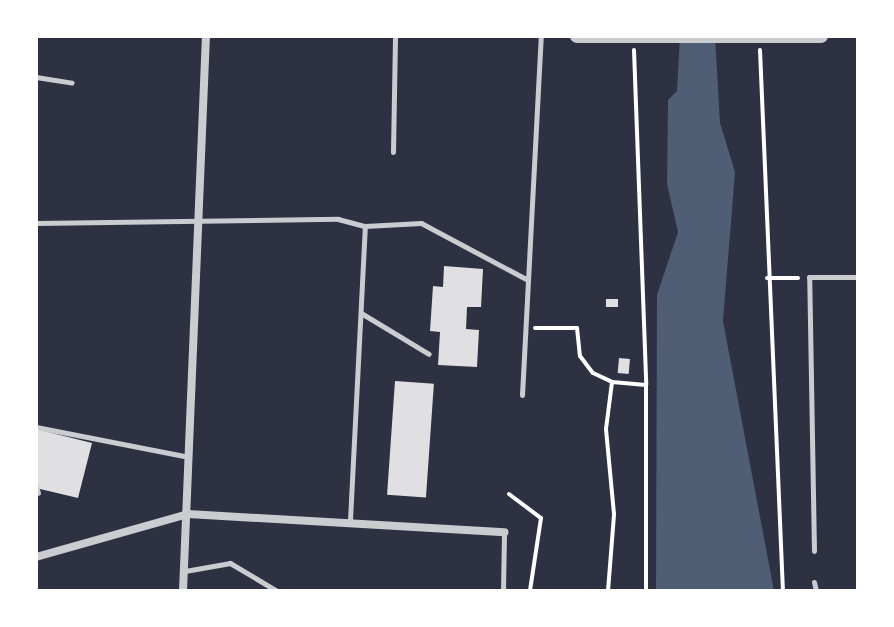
<!DOCTYPE html>
<style>
body{margin:0}
#map{position:relative;width:894px;height:627px;overflow:hidden;background:#2d3142;font-family:"Varela Round",sans-serif}
div>[style]{position:absolute}
.water>*{inset:0;background:#4f5d75}
.building>*{inset:0;background:#e0e0e3;transform-origin:0 0}
.path>*{height:4px;margin:-2px;padding:0 2px;transform-origin:2px;border-radius:2px;background:#fff}
.service>*{height:5px;margin:-2.5px;padding:0 2.5px;transform-origin:2.5px;border-radius:2.5px;background:#caccd0}
.minor>*{height:8px;margin:-4px;padding:0 4px;transform-origin:4px;border-radius:4px;background:#caccd0}
.tertiary>*{height:14px;margin:-7px;padding:0 7px;transform-origin:7px;border-radius:7px;background:#caccd0}
span{translate:-50% -50%;white-space:nowrap;text-align:center;line-height:1.15;-webkit-text-stroke:6px #fff;paint-order:stroke}
.frame{position:absolute;inset:0;border:38px solid #fff;pointer-events:none}
</style>
<div id="map">
<div class="water">
<div style="clip-path:polygon(680px 36px,715px 36px,720px 123px,735px 172px,723px 321px,774px 591px,656px 591px,657px 295px,678px 232px,667px 184px,668px 100px,677px 91px)"></div>
</div>
<div class="building">
<div style="clip-path:polygon(444px 266px,483px 269px,481px 307px,467px 307px,466px 329px,479px 330px,477px 367px,438px 365px,440px 332px,430px 331px,433px 286px,443px 287px)"></div>
<div style="left:618px;top:299px;width:8px;height:12px;rotate:90deg"></div>
<div style="left:619px;top:358px;width:11px;height:15px;rotate:5deg"></div>
<div style="left:395px;top:381px;width:39px;height:114px;rotate:4deg"></div>
<div style="clip-path:polygon(36px 429px,92px 443px,78px 498px,36px 488px)"></div>
</div>
<div class="path">
<div style="left:634px;top:50px;width:335px;rotate:87.9deg"></div>
<div style="left:646px;top:385px;width:206px;rotate:90deg"></div>
<div style="left:760px;top:50px;width:541px;rotate:87.57deg"></div>
<div style="left:767px;top:278px;width:31px"></div>
<div style="left:535px;top:328px;width:42px"></div>
<div style="left:577px;top:328px;width:28px;rotate:84deg"></div>
<div style="left:580px;top:356px;width:21px;rotate:53deg"></div>
<div style="left:593px;top:373px;width:21px;rotate:25deg"></div>
<div style="left:612px;top:382px;width:34px;rotate:5deg"></div>
<div style="left:509px;top:494px;width:40px;rotate:37deg"></div>
<div style="left:541px;top:518px;width:74px;rotate:98.6deg"></div>
<div style="left:608px;top:591px;width:77px;rotate:-85.5deg"></div>
<div style="left:614px;top:514px;width:85px;rotate:-95.4deg"></div>
<div style="left:606px;top:429px;width:47px;rotate:-82.7deg"></div>
</div>
<div class="service">
<div style="left:36px;top:77px;width:36px;rotate:9deg"></div>
<div style="left:393px;top:152px;width:116px;rotate:-89deg"></div>
<div style="left:36px;top:223px;width:302px;rotate:-0.8deg"></div>
<div style="left:338px;top:219px;width:28px;rotate:15deg"></div>
<div style="left:365px;top:226px;width:56px;rotate:-3.1deg"></div>
<div style="left:421px;top:223px;width:119px;rotate:28.1deg"></div>
<div style="left:361px;top:313px;width:79px;rotate:31.1deg"></div>
<div style="left:522px;top:395px;width:360px;rotate:-87deg"></div>
<div style="left:36px;top:427px;width:156px;rotate:11.1deg"></div>
<div style="left:36px;top:485px;width:8px;rotate:76deg"></div>
<div style="left:350px;top:520px;width:294px;rotate:-87.1deg"></div>
<div style="left:814px;top:551px;width:274px;rotate:-91deg"></div>
<div style="left:809px;top:277px;width:49px"></div>
<div style="left:185px;top:571px;width:46px;rotate:-10.1deg"></div>
<div style="left:230px;top:563px;width:55px;rotate:30.8deg"></div>
<div style="left:814px;top:582px;width:9px;rotate:77deg"></div>
<div style="left:503px;top:591px;width:59px;rotate:-89deg"></div>
</div>
<div class="minor">
<div style="left:36px;top:557px;width:158px;rotate:-15.8deg"></div>
<div style="left:188px;top:514px;width:317px;rotate:3.3deg"></div>
<div style="left:183px;top:591px;width:555px;rotate:-87.63deg"></div>
</div>
<div class="tertiary">
<div style="left:577px;top:36px;width:244px"></div>
</div>
<div class="frame"></div>
</div>
